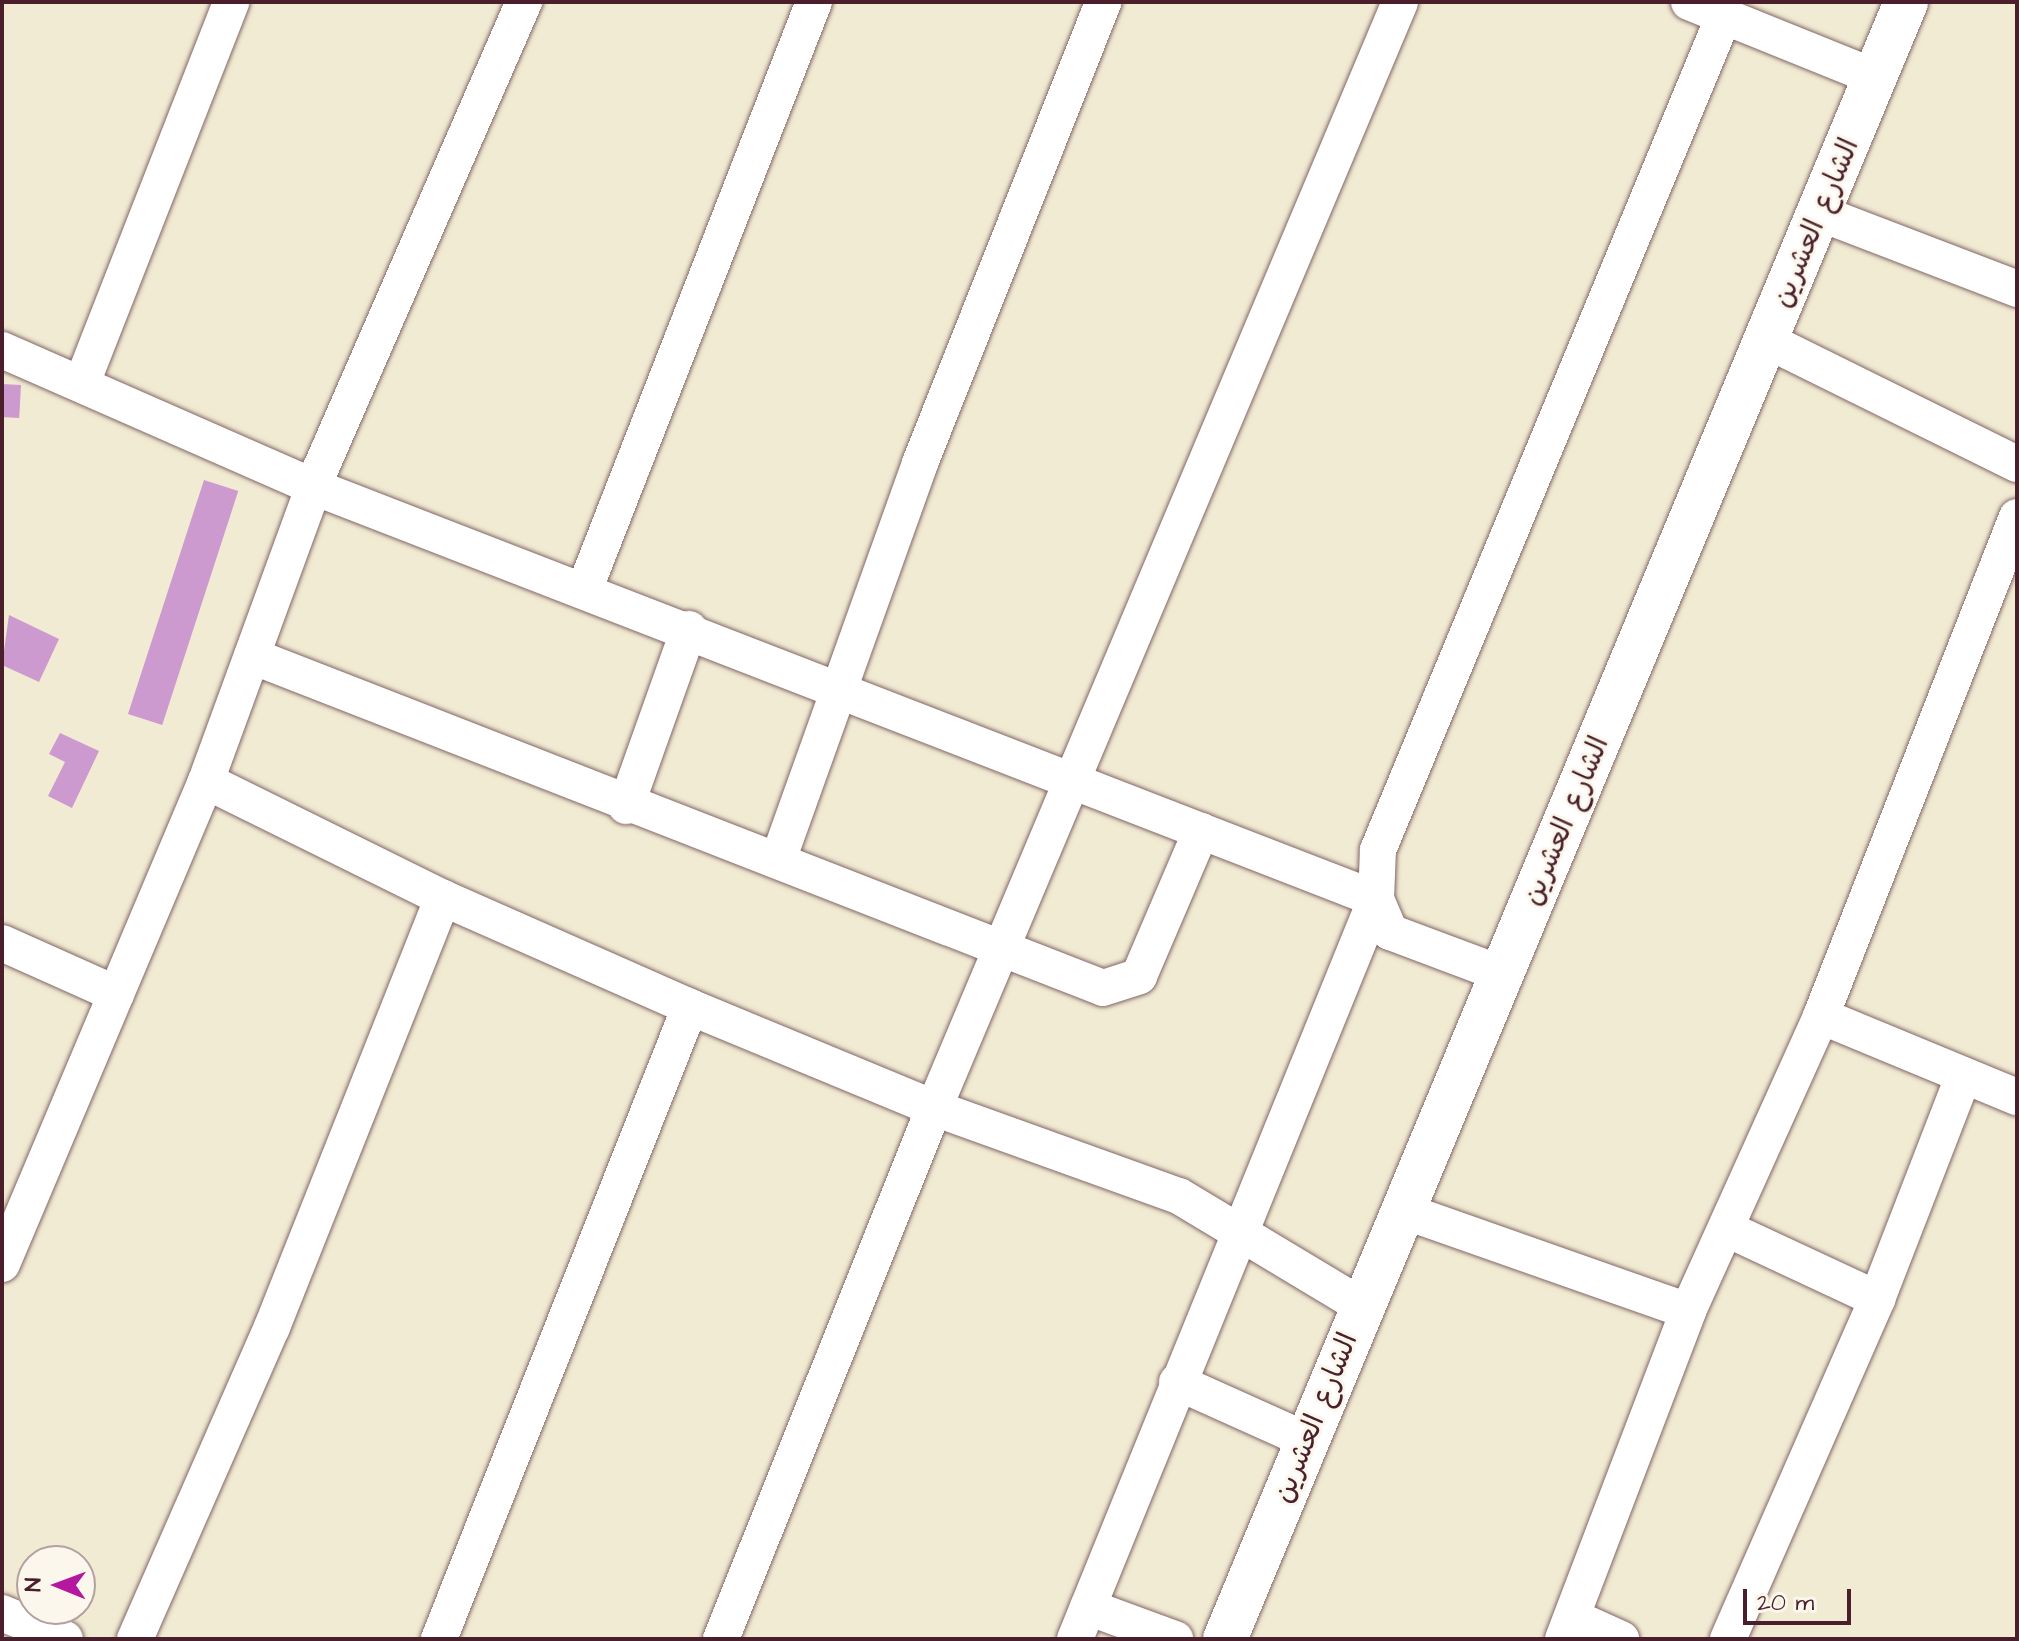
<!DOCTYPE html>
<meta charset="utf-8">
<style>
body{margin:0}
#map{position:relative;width:2019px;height:1641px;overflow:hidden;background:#f1ebd3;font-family:"Architects Daughter","Playpen Sans Arabic",sans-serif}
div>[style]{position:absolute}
.building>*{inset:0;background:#cd9acf;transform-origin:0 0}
.roads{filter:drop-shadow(0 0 2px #846666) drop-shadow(0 0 2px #846666)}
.minor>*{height:36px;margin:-18px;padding:0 18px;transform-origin:18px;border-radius:18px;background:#fff}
.tertiary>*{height:44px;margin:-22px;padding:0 22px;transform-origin:22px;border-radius:22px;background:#fff}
span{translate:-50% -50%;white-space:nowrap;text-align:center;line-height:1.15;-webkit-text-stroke:6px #fbf7ec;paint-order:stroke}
.street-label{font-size:28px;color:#4a1f2b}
.frame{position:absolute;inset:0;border:4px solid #4a1f2b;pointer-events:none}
.north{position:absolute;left:16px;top:1545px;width:80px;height:80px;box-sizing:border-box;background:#fbf7ec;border:2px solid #b4a19f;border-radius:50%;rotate:271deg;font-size:22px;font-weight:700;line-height:32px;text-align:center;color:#4a1f2b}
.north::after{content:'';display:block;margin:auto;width:28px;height:36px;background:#b5179e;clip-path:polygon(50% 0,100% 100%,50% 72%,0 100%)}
.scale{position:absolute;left:1743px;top:1589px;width:108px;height:36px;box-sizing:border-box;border:4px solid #4a1f2b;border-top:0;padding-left:10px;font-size:24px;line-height:28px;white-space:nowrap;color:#4a1f2b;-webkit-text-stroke:6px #fbf7ec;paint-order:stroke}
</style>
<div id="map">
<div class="building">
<div style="left:2px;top:384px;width:19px;height:33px;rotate:3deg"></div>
<div style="left:204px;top:480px;width:36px;height:246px;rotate:18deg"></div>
<div style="clip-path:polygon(9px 615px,59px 639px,39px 682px,2px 665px)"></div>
<div style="clip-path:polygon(60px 733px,99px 751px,72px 808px,48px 796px,65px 762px,49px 754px)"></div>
</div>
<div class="roads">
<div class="minor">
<div style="left:1689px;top:2px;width:201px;rotate:22deg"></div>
<div style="left:1822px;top:214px;width:209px;rotate:21deg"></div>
<div style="left:1766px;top:340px;width:280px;rotate:26.3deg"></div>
<div style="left:2px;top:350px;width:341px;rotate:23.7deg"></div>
<div style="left:314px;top:487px;width:1139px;rotate:21.2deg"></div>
<div style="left:1376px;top:899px;width:36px;rotate:67deg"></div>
<div style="left:1390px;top:932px;width:120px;rotate:20.6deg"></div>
<div style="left:82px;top:383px;width:409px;rotate:-68.6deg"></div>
<div style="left:585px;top:588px;width:629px;rotate:-68.66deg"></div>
<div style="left:252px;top:656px;width:913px;rotate:21.31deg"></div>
<div style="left:1103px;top:988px;width:38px;rotate:-18deg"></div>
<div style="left:1139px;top:976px;width:158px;rotate:-66.8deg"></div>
<div style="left:206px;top:781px;width:264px;rotate:26.3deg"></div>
<div style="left:443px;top:898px;width:270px;rotate:23.8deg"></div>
<div style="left:690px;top:1007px;width:264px;rotate:22.5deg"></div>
<div style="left:934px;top:1108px;width:260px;rotate:19.8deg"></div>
<div style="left:1179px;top:1196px;width:214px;rotate:31deg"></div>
<div style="left:626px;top:806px;width:188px;rotate:-70.4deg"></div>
<div style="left:778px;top:860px;width:422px;rotate:-70.3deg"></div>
<div style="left:920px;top:463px;width:496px;rotate:-68.3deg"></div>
<div style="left:2px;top:943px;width:125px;rotate:24.1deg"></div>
<div style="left:1821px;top:1016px;width:212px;rotate:22.5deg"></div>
<div style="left:1404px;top:1211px;width:301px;rotate:19.4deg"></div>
<div style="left:1727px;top:1229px;width:166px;rotate:25deg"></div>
<div style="left:2px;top:1264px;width:524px;rotate:-67.1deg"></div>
<div style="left:206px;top:781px;width:331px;rotate:-69.9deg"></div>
<div style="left:320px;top:470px;width:511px;rotate:-66.45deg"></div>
<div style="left:1177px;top:1382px;width:144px;rotate:24.2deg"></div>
<div style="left:1088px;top:1607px;width:93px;rotate:20.2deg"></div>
<div style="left:2px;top:1613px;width:68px;rotate:22.4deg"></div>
<div style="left:1572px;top:1617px;width:54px;rotate:24.2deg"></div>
<div style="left:135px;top:1639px;width:341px;rotate:-66.3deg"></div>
<div style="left:272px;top:1327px;width:462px;rotate:-68.3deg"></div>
<div style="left:439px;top:1639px;width:680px;rotate:-68.34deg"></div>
<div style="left:721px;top:1639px;width:572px;rotate:-68.14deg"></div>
<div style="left:934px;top:1108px;width:1200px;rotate:-67.15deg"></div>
<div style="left:1075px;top:1639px;width:799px;rotate:-67.87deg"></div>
<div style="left:1376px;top:899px;width:49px;rotate:-87.7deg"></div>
<div style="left:1378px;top:850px;width:903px;rotate:-67.47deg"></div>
<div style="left:1563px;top:1639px;width:351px;rotate:-69.1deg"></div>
<div style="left:1688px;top:1311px;width:324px;rotate:-65.7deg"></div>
<div style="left:1821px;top:1016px;width:536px;rotate:-68.56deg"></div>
<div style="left:1728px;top:1639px;width:371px;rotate:-66.3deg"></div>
<div style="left:1877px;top:1299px;width:238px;rotate:-68.8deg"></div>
</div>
<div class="tertiary">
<div style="left:1225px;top:1639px;width:1773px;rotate:-67.41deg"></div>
</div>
</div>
<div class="street-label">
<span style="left:1816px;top:223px;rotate:-67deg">الشارع العشرين</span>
<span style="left:1566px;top:821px;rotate:-67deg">الشارع العشرين</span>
<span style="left:1316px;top:1418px;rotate:-68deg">الشارع العشرين</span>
</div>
<div class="frame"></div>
<div class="north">N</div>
<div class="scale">20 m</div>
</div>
